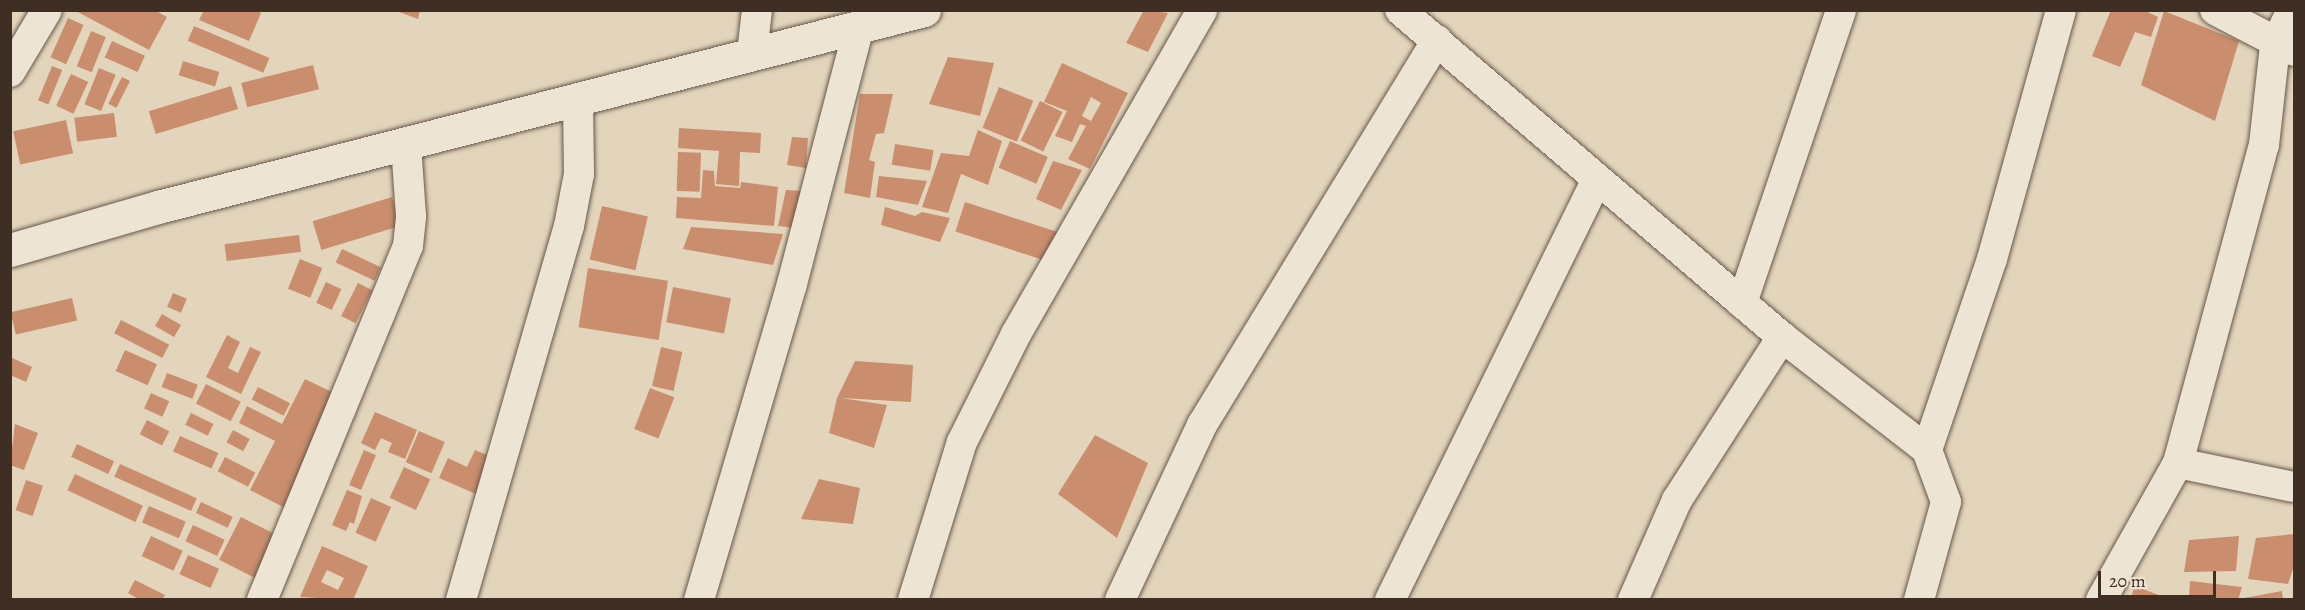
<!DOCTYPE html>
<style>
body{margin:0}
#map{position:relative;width:2305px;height:610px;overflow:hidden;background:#e3d5bc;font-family:Alegreya,serif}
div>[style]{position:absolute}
.building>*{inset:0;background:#ca8d6d;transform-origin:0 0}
.roads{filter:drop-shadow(0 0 2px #67584a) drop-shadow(0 0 2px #67584a)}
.street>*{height:30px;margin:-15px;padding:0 15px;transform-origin:15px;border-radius:15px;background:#ede4d3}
.secondary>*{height:33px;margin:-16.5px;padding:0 16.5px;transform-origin:16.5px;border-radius:16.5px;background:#ede4d3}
span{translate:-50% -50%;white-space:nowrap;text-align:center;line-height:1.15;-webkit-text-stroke:5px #ede4d3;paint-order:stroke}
.frame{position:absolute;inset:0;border:12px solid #3e2e24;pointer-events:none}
.scale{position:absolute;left:2098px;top:571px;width:118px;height:27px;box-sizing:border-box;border:3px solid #3e2e24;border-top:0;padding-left:8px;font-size:18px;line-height:21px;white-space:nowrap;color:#3e2e24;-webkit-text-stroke:4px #ede4d3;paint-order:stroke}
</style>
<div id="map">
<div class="building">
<div style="clip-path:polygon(74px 10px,154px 10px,167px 17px,149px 50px)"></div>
<div style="clip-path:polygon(204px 10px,255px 10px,261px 13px,249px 41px,199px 20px)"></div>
<div style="clip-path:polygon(394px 10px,420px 10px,418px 19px)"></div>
<div style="clip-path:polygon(1144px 10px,1168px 13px,1148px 52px,1126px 43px)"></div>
<div style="clip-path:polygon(2111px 10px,2143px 10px,2158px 17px,2151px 37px,2135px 32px,2120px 67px,2092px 56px)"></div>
<div style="clip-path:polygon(2164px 11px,2239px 41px,2215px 121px,2141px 85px)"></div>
<div style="left:68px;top:18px;width:17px;height:43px;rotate:24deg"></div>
<div style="left:194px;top:26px;width:82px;height:16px;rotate:23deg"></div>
<div style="left:91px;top:31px;width:16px;height:38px;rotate:22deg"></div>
<div style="left:112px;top:41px;width:36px;height:18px;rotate:24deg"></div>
<div style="clip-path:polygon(948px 57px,994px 63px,980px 116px,929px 104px)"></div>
<div style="left:183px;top:61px;width:38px;height:15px;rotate:17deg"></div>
<div style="clip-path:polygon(evenodd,1062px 63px,1128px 93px,1090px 169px,1068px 159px,1086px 126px,1080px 124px,1072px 142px,1055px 136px,1067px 111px,1044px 102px,1062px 63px,1091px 97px,1101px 103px,1091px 121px,1082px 116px,1091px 97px)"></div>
<div style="left:313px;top:65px;width:25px;height:74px;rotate:76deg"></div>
<div style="left:52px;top:66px;width:11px;height:37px;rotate:22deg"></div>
<div style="left:99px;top:68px;width:18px;height:39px;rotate:22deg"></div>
<div style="left:71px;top:74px;width:19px;height:35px;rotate:25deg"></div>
<div style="left:122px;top:77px;width:9px;height:30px;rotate:27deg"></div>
<div style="left:231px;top:86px;width:24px;height:86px;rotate:73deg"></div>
<div style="left:999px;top:87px;width:37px;height:44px;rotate:22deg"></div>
<div style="clip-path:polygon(860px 94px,893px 94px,884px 133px,876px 134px,869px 160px,875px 162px,870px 198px,844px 193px)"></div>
<div style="left:1040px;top:101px;width:25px;height:44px;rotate:26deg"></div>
<div style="left:114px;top:113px;width:24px;height:40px;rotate:83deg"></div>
<div style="left:66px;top:120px;width:34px;height:54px;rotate:78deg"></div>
<div style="clip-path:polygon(679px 128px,761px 133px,760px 153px,740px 152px,739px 186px,716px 184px,719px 151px,678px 148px)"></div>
<div style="clip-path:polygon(978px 130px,1002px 141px,988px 185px,961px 174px,948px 213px,922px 207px,941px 153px,969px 156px)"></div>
<div style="clip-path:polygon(792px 137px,808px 138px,806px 168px,787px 165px)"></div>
<div style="left:1010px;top:141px;width:41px;height:29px;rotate:23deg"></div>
<div style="left:895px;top:144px;width:39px;height:21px;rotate:9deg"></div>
<div style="left:678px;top:152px;width:23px;height:39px;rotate:2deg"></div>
<div style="clip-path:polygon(1053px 161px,1082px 170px,1061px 210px,1036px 199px)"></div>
<div style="clip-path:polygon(703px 170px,714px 171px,715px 186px,740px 188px,741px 182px,778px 187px,774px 226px,676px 218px,677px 197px,701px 198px)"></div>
<div style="clip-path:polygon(879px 176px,927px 181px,918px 205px,876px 197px)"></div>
<div style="clip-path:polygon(786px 190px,803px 191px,797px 228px,778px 226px)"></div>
<div style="left:392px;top:197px;width:30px;height:83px;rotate:73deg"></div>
<div style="left:965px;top:202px;width:103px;height:31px;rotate:18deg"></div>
<div style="left:602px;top:206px;width:47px;height:55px;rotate:13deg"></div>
<div style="clip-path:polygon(885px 207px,915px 216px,922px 212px,950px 218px,940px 242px,881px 225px)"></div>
<div style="clip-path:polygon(691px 227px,783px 234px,773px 265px,683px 249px)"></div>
<div style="left:299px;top:235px;width:17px;height:75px;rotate:83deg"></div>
<div style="left:342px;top:249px;width:43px;height:15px;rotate:25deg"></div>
<div style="left:300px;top:259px;width:24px;height:32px;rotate:22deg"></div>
<div style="left:588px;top:268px;width:81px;height:60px;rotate:9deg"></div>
<div style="left:326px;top:282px;width:17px;height:23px;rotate:25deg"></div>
<div style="left:358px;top:283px;width:16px;height:37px;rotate:27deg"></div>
<div style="left:673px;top:287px;width:59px;height:36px;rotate:11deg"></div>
<div style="left:173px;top:293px;width:15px;height:15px;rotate:23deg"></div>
<div style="left:72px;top:298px;width:23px;height:63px;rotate:77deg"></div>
<div style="left:162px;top:314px;width:22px;height:14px;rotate:30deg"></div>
<div style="left:121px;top:320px;width:54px;height:15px;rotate:27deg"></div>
<div style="clip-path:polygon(227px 335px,240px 342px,228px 368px,238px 373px,250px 347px,261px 352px,241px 394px,206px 377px)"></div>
<div style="left:661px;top:347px;width:22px;height:40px;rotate:13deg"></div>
<div style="left:125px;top:350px;width:35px;height:23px;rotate:24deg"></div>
<div style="clip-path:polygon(10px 357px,32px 367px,26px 382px,10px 375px)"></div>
<div style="clip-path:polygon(855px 361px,913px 365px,911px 402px,841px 398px,887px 405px,874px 448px,829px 433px,837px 398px)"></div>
<div style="left:167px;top:373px;width:33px;height:15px;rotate:21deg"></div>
<div style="clip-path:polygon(305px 379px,344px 398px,287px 509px,250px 490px,275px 441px,239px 423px,247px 406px,282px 424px)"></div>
<div style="left:206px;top:384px;width:39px;height:22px;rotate:27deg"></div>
<div style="left:258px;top:387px;width:36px;height:14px;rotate:27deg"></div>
<div style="left:650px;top:388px;width:26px;height:44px;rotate:21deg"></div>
<div style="left:151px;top:393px;width:20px;height:17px;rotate:24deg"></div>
<div style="clip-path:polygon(375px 412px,417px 430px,405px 459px,388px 452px,392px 443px,381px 438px,375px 450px,361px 443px)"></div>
<div style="left:191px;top:413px;width:25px;height:13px;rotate:26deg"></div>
<div style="left:147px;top:420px;width:25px;height:16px;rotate:27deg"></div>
<div style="clip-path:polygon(15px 424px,38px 433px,24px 470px,10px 465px)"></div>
<div style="left:233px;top:430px;width:19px;height:14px;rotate:28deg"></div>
<div style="left:419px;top:431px;width:28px;height:34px;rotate:23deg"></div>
<div style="clip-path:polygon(1095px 435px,1148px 463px,1117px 538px,1058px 494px)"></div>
<div style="left:180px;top:436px;width:42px;height:17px;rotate:24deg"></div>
<div style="left:77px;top:444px;width:41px;height:14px;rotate:25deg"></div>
<div style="left:364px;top:450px;width:13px;height:38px;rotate:23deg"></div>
<div style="clip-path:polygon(475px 450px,492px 457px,476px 494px,439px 478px,448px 458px,467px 467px)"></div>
<div style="left:225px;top:457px;width:34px;height:16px;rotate:27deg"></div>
<div style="left:120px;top:464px;width:84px;height:14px;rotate:24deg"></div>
<div style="left:404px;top:467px;width:29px;height:34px;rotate:25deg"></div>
<div style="left:75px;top:474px;width:75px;height:18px;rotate:25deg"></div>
<div style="clip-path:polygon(819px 479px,860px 488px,853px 524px,801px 519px)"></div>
<div style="left:26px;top:480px;width:18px;height:32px;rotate:19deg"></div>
<div style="clip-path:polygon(347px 490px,362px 496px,354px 524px,350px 522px,346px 531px,332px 525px)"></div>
<div style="left:371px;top:498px;width:22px;height:38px;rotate:24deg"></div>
<div style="left:201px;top:502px;width:35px;height:12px;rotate:25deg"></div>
<div style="left:149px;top:506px;width:40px;height:18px;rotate:23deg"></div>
<div style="left:241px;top:517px;width:47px;height:48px;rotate:27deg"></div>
<div style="left:193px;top:525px;width:35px;height:18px;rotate:25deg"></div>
<div style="clip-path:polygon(2294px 534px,2294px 566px,2288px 584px,2248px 579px,2256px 538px)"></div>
<div style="left:151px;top:536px;width:35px;height:22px;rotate:25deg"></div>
<div style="clip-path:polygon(2239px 536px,2236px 571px,2184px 572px,2189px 540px)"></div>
<div style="clip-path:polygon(evenodd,322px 546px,368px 566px,353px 600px,300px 597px,322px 546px,327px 570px,344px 578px,338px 590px,321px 582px,327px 570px)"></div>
<div style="left:188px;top:555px;width:34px;height:21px;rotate:24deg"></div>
<div style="clip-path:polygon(135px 580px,165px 595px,162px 600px,140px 600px,128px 593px)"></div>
<div style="clip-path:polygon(2190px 581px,2242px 587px,2238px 600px,2189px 600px)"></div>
<div style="clip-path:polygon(2135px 586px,2169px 599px,2169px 600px,2130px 600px)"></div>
<div style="clip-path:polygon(2282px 591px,2283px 600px,2244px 600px,2244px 598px)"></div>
</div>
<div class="roads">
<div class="street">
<div style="left:1400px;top:10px;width:503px;rotate:40.56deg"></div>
<div style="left:1782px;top:337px;width:184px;rotate:37.9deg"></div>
<div style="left:1927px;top:450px;width:55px;rotate:69.9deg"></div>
<div style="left:1946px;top:502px;width:102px;rotate:105.4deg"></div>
<div style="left:2215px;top:10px;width:89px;rotate:27.4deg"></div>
<div style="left:752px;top:53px;width:43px;rotate:-83.4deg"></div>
<div style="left:10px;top:72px;width:72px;rotate:-59.2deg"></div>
<div style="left:1742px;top:303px;width:309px;rotate:-71.3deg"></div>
<div style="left:1927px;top:450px;width:202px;rotate:-71.2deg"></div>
<div style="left:1992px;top:259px;width:258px;rotate:-74.5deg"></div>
<div style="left:2178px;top:463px;width:118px;rotate:11.7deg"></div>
<div style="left:262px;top:600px;width:383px;rotate:-67.6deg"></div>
<div style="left:408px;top:246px;width:30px;rotate:-84deg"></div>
<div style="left:411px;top:216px;width:71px;rotate:-94deg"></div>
<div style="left:461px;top:600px;width:389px;rotate:-73.9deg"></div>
<div style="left:569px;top:226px;width:53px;rotate:-79.1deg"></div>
<div style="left:579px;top:174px;width:71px;rotate:-90.8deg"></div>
<div style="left:699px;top:600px;width:329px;rotate:-73.6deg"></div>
<div style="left:792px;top:284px;width:262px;rotate:-75.4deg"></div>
<div style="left:913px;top:600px;width:165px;rotate:-72.8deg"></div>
<div style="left:962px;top:442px;width:121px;rotate:-63.4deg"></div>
<div style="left:1016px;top:334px;width:374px;rotate:-60.1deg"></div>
<div style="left:1120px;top:600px;width:193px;rotate:-64.9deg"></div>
<div style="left:1202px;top:425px;width:451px;rotate:-58.6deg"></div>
<div style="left:1390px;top:600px;width:468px;rotate:-63.8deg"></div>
<div style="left:1633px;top:600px;width:109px;rotate:-66.3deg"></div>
<div style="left:1677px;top:500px;width:194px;rotate:-57.2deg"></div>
<div style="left:2101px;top:600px;width:157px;rotate:-60.7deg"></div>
<div style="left:2178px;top:463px;width:329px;rotate:-74.9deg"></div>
<div style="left:2264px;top:145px;width:101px;rotate:-83.7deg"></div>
<div style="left:2275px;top:45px;width:39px;rotate:-64deg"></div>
</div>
<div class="secondary">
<div style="left:10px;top:250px;width:154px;rotate:-16.2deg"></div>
<div style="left:158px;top:207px;width:791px;rotate:-14.42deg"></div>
</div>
</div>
<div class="frame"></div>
<div class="scale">20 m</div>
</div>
